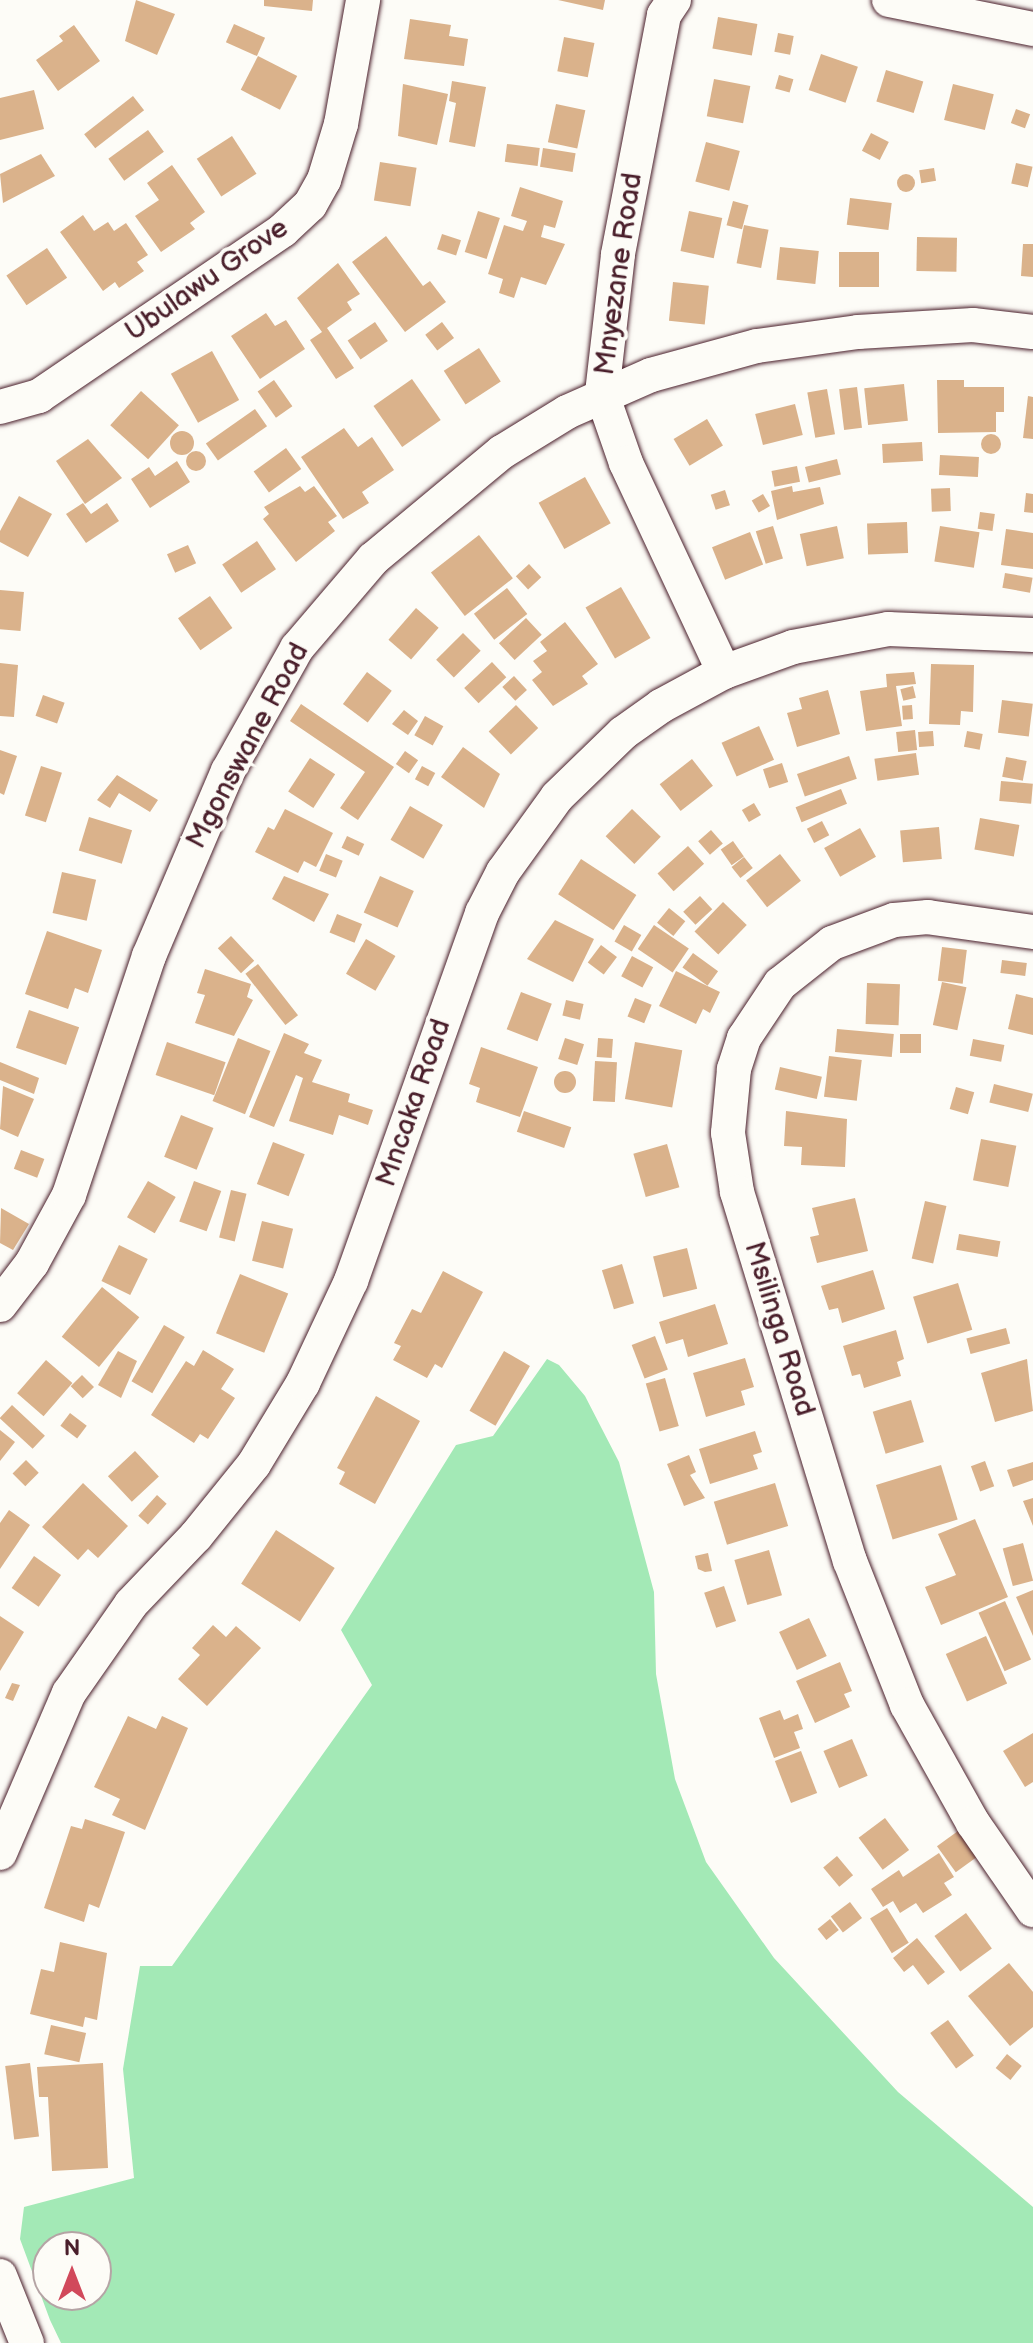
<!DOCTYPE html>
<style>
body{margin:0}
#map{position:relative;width:1033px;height:2343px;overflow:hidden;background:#fdfcf7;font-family:"Balsamiq Sans",sans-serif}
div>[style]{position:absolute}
.green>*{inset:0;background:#a3e9b6}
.building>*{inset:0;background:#dab28b;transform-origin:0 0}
.round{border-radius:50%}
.roads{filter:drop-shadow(0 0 2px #4a1f2b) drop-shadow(0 0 2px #4a1f2b)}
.minor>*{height:34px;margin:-17px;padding:0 17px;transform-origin:17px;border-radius:17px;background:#fdfcf7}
span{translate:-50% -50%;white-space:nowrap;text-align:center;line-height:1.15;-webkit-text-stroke:8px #fdfcf7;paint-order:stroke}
.street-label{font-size:28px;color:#4a1f2b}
.north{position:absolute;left:32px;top:2231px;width:80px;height:80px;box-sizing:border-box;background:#fdfcf7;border:2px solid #b5a4a5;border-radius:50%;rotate:0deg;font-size:22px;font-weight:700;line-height:32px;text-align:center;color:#4a1f2b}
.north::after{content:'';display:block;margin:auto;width:28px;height:36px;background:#d1495b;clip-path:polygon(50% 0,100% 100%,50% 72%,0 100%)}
</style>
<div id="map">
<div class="green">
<div style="clip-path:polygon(evenodd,547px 1359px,559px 1365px,585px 1396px,619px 1462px,654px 1592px,656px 1674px,675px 1779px,706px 1862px,774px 1958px,898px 2092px,1033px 2207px,1033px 2343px,61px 2343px,50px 2320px,20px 2239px,24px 2207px,134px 2178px,123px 2069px,140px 1966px,172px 1966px,372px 1685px,341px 1630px,456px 1445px,493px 1436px,547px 1359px,96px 2247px,96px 2295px,48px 2295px,48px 2247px,96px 2247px)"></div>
</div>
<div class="building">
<div style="clip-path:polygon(136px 0,175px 14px,157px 55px,125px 41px)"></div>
<div style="clip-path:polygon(264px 0,313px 0,312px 11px,264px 6px)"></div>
<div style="clip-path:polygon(558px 0,605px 0,603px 10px)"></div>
<div style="left:718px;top:17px;width:40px;height:32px;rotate:10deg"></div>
<div style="clip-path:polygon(410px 19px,451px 25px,449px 36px,468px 39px,464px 66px,404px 59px)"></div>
<div style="left:234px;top:24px;width:34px;height:20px;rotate:24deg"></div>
<div style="clip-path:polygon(74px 25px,100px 61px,58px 91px,36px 60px,63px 41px,59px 36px)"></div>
<div style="left:778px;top:33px;width:16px;height:19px;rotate:11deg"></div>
<div style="left:564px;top:37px;width:31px;height:35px;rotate:11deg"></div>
<div style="left:821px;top:54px;width:39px;height:38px;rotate:19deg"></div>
<div style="left:258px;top:56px;width:44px;height:38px;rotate:27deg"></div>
<div style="left:886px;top:70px;width:39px;height:33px;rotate:17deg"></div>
<div style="left:779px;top:75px;width:15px;height:14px;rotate:16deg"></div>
<div style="left:714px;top:79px;width:37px;height:38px;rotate:11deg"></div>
<div style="clip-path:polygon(452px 81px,486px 87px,475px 147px,449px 142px,456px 103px,449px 101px)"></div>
<div style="clip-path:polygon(403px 84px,448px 94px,437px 145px,398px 136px)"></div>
<div style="left:953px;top:84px;width:42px;height:37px;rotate:14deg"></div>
<div style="clip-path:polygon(34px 90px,44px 129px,0 140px,0 98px)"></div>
<div style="left:133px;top:96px;width:18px;height:62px;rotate:52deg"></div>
<div style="left:556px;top:104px;width:30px;height:39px;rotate:12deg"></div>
<div style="left:1016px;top:109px;width:15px;height:15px;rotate:20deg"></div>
<div style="left:148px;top:130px;width:27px;height:49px;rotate:54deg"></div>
<div style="left:871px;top:133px;width:20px;height:20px;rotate:27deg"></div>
<div style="left:232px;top:136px;width:45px;height:42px;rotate:57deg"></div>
<div style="left:706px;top:142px;width:35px;height:41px;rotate:15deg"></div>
<div style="left:507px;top:144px;width:33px;height:18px;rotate:7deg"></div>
<div style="left:543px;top:148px;width:33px;height:19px;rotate:9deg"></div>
<div style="clip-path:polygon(41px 154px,55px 176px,3px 203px,0 174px)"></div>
<div style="left:380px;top:162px;width:37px;height:39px;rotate:9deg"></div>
<div style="left:1016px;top:163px;width:17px;height:21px;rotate:13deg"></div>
<div style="clip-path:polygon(172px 165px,205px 212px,190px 223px,195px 229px,161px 252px,135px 216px,159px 200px,147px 183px)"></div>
<div style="left:934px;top:168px;width:13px;height:15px;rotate:81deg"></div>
<div class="round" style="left:897px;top:174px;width:18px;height:18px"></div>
<div style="clip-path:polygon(520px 187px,563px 201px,555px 228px,544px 225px,541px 237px,565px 244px,546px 285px,521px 277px,514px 298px,499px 293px,503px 279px,488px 274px,504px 225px,523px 231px,527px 221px,511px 216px)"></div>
<div style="left:850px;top:198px;width:42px;height:27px;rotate:7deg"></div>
<div style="left:733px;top:201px;width:16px;height:25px;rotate:15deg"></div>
<div style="left:478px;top:211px;width:23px;height:43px;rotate:18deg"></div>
<div style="left:689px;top:211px;width:34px;height:41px;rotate:12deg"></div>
<div style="clip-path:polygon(83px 215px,94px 231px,108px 222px,114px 231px,126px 223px,148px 255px,137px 262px,144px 271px,119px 288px,115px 282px,103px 291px,60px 232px)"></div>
<div style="left:744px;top:225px;width:25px;height:39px;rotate:11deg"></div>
<div style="left:442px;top:234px;width:20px;height:16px;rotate:18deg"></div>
<div style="clip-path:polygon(386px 236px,423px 286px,430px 281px,446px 302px,405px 332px,352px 262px)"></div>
<div style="left:917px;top:237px;width:40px;height:34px;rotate:1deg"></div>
<div style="clip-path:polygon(1023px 244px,1033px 244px,1033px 277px,1021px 276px)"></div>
<div style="left:780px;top:247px;width:39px;height:33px;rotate:6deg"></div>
<div style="left:47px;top:248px;width:36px;height:49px;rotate:56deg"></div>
<div style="left:839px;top:252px;width:40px;height:35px"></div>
<div style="clip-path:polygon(338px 263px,360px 294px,347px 302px,352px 310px,327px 328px,354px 368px,336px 379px,310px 340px,322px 332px,297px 298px)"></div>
<div style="left:673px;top:282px;width:36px;height:39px;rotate:6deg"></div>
<div style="clip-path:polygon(266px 313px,275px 326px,286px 320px,305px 349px,260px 379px,231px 336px)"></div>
<div style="left:375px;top:322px;width:23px;height:33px;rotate:56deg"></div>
<div style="left:442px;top:322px;width:20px;height:21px;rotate:53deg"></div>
<div style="left:479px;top:348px;width:40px;height:42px;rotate:57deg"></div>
<div style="left:212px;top:351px;width:56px;height:47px;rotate:61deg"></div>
<div style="left:412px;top:379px;width:50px;height:47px;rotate:55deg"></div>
<div style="left:274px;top:380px;width:32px;height:20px;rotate:55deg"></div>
<div style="clip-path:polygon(937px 380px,964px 380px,964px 387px,1004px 387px,1004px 412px,996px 412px,996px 432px,938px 433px)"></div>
<div style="left:904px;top:384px;width:37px;height:40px;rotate:84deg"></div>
<div style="left:857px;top:387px;width:41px;height:18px;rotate:83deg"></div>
<div style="left:827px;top:389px;width:46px;height:20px;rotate:80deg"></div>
<div style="left:141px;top:391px;width:51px;height:46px;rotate:42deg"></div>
<div style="clip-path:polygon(1028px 396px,1033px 397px,1033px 439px,1023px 438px)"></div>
<div style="left:795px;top:404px;width:32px;height:41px;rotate:76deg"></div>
<div style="left:255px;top:409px;width:21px;height:60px;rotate:55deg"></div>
<div style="left:707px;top:419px;width:31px;height:39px;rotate:59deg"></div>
<div style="clip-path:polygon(344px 428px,358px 447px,372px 437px,394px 470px,362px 492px,369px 503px,343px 519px,301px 457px)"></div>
<div class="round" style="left:170px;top:431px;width:24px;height:24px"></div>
<div class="round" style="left:981px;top:434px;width:20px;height:20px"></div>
<div style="clip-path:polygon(88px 439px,122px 478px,85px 504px,56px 461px)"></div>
<div style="left:922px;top:442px;width:19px;height:40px;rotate:87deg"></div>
<div style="left:286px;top:448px;width:26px;height:40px;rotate:54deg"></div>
<div class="round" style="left:186px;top:451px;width:20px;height:20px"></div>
<div style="left:940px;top:455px;width:39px;height:20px;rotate:3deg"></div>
<div style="left:837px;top:459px;width:16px;height:33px;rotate:76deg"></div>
<div style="clip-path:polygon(177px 461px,190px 482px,150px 508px,131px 479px,149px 467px,155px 476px)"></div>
<div style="left:797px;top:466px;width:16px;height:26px;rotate:79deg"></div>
<div style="left:585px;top:477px;width:53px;height:53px;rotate:61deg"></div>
<div style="clip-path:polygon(300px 486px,305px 492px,314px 486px,337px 516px,328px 522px,335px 531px,296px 562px,263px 519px,269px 514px,264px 507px)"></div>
<div style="clip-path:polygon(792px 486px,793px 492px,820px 487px,824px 504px,777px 520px,771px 491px)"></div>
<div style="left:950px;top:488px;width:23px;height:19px;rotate:88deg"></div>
<div style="left:725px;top:490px;width:16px;height:15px;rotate:72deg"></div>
<div style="clip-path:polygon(1026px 493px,1033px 494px,1033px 513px,1024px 512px)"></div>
<div style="left:763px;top:494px;width:14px;height:13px;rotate:60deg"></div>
<div style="clip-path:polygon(19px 496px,52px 514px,28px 557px,0 542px,0 531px)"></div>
<div style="clip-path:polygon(83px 503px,91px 514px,107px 503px,119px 521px,86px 543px,66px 514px)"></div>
<div style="left:980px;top:512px;width:15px;height:17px;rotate:8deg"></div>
<div style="left:907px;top:522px;width:31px;height:40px;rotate:88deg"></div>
<div style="left:773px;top:526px;width:34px;height:18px;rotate:73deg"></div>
<div style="left:837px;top:526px;width:33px;height:38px;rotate:78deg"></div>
<div style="left:940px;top:526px;width:40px;height:36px;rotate:9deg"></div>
<div style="clip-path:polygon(1006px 529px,1033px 533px,1033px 569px,1001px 565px)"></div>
<div style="left:750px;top:532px;width:35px;height:41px;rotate:68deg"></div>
<div style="left:479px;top:535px;width:55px;height:61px;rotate:52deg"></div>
<div style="left:257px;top:541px;width:34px;height:42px;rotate:56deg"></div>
<div style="left:188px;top:545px;width:20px;height:23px;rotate:66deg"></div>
<div style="left:529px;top:564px;width:18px;height:18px;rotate:47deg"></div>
<div style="left:1005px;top:573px;width:28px;height:15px;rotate:10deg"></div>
<div style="left:621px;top:587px;width:59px;height:41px;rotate:60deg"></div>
<div style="left:507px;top:588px;width:33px;height:42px;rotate:52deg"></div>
<div style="left:0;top:590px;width:24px;height:39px;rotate:5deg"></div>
<div style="left:210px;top:596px;width:39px;height:39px;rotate:55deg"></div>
<div style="left:416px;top:608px;width:30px;height:42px;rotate:41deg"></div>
<div style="left:526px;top:618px;width:23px;height:37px;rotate:47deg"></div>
<div style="clip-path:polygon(565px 622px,598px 664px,582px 676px,588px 684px,553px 706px,532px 680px,542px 672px,533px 661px,547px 651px,540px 642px)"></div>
<div style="left:463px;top:633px;width:25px;height:38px;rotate:45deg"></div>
<div style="left:492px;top:662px;width:21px;height:38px;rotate:47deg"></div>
<div style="clip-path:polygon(0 663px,18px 665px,14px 717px,0 716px)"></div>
<div style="clip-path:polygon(931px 664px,974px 665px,973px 712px,961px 711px,960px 725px,929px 724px)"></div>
<div style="left:367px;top:672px;width:31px;height:40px;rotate:37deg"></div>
<div style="clip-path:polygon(914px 672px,916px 684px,896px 686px,902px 726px,866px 731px,860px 691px,887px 687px,886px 674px)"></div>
<div style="left:514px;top:676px;width:19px;height:16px;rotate:47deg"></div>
<div style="left:913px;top:686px;width:12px;height:13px;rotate:76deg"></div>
<div style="clip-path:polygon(828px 690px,840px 734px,797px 747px,787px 713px,802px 709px,799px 698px)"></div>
<div style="left:43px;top:695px;width:23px;height:22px;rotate:20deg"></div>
<div style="left:1002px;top:700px;width:31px;height:33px;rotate:7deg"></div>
<div style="clip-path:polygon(301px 704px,394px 767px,358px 820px,340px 808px,365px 772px,290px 721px)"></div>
<div style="left:516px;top:705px;width:32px;height:38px;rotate:46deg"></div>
<div style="left:912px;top:705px;width:14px;height:10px;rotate:86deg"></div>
<div style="clip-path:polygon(404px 710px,418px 721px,408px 735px,392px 724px)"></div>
<div style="left:425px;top:716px;width:21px;height:22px;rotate:29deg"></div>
<div style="left:759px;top:726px;width:37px;height:41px;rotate:66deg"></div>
<div style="left:915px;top:730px;width:20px;height:19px;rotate:84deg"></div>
<div style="left:933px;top:731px;width:15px;height:15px;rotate:86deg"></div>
<div style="left:967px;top:731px;width:16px;height:16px;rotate:11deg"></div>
<div style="clip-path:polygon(463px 747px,500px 774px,484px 808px,441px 777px)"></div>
<div style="clip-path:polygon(0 750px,17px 756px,4px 795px,0 793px)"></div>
<div style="left:405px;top:751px;width:16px;height:16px;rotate:35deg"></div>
<div style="left:916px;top:753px;width:22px;height:42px;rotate:82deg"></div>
<div style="left:849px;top:756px;width:24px;height:55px;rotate:71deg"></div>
<div style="left:1006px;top:757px;width:21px;height:20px;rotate:11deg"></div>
<div style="left:310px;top:758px;width:30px;height:40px;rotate:33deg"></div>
<div style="left:692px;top:759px;width:34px;height:41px;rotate:52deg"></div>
<div style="left:782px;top:763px;width:20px;height:20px;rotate:72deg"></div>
<div style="left:41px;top:766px;width:22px;height:52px;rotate:18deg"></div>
<div style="left:422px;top:766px;width:15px;height:15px;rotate:28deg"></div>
<div style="clip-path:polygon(117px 775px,158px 800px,150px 812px,119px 793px,110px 808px,97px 800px)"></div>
<div style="left:1001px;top:781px;width:32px;height:20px;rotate:5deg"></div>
<div style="left:841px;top:789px;width:16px;height:49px;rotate:68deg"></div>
<div style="left:754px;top:803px;width:14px;height:14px;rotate:60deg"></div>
<div style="left:410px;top:806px;width:38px;height:39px;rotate:30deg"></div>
<div style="clip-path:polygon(285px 809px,333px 833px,316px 867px,304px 861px,298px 873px,255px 852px,268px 827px,274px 830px)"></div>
<div style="left:632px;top:809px;width:40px;height:38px;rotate:44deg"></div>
<div style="left:89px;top:817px;width:45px;height:35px;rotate:17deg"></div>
<div style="left:980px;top:818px;width:40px;height:32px;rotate:10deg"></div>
<div style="left:822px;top:821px;width:16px;height:17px;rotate:63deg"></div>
<div style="left:939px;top:827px;width:32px;height:39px;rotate:85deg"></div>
<div style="left:860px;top:828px;width:33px;height:41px;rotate:61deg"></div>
<div style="left:711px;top:830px;width:18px;height:17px;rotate:49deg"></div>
<div style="left:347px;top:836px;width:19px;height:13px;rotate:25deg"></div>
<div style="left:733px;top:841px;width:19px;height:15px;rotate:55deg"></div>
<div style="left:688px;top:846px;width:24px;height:41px;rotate:48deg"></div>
<div style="left:326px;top:854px;width:18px;height:18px;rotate:22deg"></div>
<div style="left:780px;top:854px;width:34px;height:43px;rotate:52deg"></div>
<div style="left:744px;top:857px;width:14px;height:16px;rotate:51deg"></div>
<div style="left:581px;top:859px;width:66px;height:42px;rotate:33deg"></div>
<div style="left:62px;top:872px;width:35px;height:42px;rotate:13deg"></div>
<div style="clip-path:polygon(284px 876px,329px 894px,314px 922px,272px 899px)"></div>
<div style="left:380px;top:876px;width:37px;height:40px;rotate:24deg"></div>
<div style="left:700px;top:896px;width:18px;height:23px;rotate:47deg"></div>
<div style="left:723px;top:902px;width:33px;height:41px;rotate:44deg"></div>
<div style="left:669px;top:908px;width:21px;height:19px;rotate:39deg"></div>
<div style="left:337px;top:914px;width:27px;height:20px;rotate:22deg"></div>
<div style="clip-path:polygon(555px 920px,594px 939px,573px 982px,527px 959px)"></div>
<div style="left:624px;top:925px;width:20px;height:19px;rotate:30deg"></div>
<div style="left:654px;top:925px;width:42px;height:29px;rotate:34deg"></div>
<div style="clip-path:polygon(47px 931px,102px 950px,88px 993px,75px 988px,68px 1009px,25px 994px)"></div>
<div style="left:231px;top:936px;width:34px;height:18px;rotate:47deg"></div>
<div style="left:366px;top:939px;width:34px;height:40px;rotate:30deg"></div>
<div style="left:601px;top:945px;width:20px;height:22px;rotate:37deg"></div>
<div style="left:942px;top:947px;width:25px;height:34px;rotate:7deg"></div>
<div style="left:693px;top:953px;width:31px;height:18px;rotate:36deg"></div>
<div style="left:632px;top:956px;width:24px;height:23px;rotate:28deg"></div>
<div style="left:1002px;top:960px;width:25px;height:13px;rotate:7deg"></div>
<div style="left:258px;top:964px;width:65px;height:16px;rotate:52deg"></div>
<div style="clip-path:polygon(205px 969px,251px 984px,247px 997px,253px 1000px,234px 1036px,195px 1023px,205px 995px,197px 993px)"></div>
<div style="clip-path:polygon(676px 971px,720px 992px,710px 1013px,703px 1009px,696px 1024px,659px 1006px)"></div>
<div style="left:942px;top:982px;width:25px;height:44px;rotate:12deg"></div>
<div style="left:867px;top:983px;width:33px;height:41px;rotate:2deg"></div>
<div style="left:521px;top:992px;width:33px;height:40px;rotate:21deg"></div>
<div style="clip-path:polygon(1016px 994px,1033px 998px,1033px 1035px,1008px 1029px)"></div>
<div style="left:635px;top:998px;width:18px;height:20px;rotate:22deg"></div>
<div style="left:566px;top:1000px;width:18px;height:16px;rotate:13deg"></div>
<div style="left:29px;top:1010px;width:53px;height:40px;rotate:19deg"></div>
<div style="left:837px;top:1029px;width:57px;height:23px;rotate:5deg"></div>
<div style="clip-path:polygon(284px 1033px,309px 1044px,304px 1053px,322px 1060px,312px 1082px,350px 1094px,348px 1102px,373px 1110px,368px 1125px,339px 1115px,333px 1135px,289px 1121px,303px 1078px,296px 1075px,274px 1127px,249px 1117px)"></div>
<div style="left:900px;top:1034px;width:21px;height:19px"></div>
<div style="left:238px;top:1038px;width:35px;height:68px;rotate:22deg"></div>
<div style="left:565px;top:1038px;width:20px;height:22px;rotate:18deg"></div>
<div style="left:598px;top:1038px;width:15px;height:19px;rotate:4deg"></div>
<div style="left:973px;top:1039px;width:32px;height:17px;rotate:11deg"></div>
<div style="left:167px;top:1042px;width:62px;height:35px;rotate:19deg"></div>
<div style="left:635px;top:1042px;width:48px;height:58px;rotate:10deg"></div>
<div style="clip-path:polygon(481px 1047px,538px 1067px,520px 1117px,476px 1102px,480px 1088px,469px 1084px)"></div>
<div style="left:829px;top:1056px;width:33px;height:41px;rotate:7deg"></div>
<div style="left:595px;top:1061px;width:22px;height:40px;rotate:3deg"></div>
<div style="clip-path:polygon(0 1062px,39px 1078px,34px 1094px,0 1080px)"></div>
<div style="left:780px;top:1067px;width:43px;height:23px;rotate:13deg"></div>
<div class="round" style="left:554px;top:1071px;width:22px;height:22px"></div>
<div style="left:994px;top:1084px;width:40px;height:19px;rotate:14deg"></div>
<div style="clip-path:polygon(3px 1086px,34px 1099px,18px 1137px,0 1129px)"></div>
<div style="left:956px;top:1087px;width:19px;height:23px;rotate:16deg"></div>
<div style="left:524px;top:1111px;width:50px;height:22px;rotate:19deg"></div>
<div style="clip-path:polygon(786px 1111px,847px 1119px,845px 1167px,801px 1165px,802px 1147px,784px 1146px)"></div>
<div style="left:181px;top:1115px;width:35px;height:45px;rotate:22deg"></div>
<div style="left:981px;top:1139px;width:36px;height:42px;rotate:11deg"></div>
<div style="left:273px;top:1142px;width:34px;height:45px;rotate:21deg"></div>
<div style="left:667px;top:1144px;width:45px;height:35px;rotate:74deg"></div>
<div style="left:21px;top:1150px;width:25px;height:20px;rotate:21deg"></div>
<div style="left:148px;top:1181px;width:32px;height:42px;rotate:30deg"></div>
<div style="left:194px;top:1181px;width:29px;height:43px;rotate:20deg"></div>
<div style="left:231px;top:1190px;width:16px;height:49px;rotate:14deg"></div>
<div style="clip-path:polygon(855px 1198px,868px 1251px,817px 1263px,810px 1237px,819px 1235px,812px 1208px)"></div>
<div style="left:925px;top:1201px;width:22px;height:59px;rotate:13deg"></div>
<div style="clip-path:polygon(1px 1208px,29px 1224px,13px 1250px,0 1243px)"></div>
<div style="left:262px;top:1221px;width:32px;height:41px;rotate:14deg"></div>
<div style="left:959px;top:1234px;width:42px;height:16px;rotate:10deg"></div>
<div style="left:119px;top:1245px;width:32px;height:40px;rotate:26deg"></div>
<div style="left:687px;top:1248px;width:42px;height:35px;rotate:76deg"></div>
<div style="left:622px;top:1264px;width:41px;height:21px;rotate:73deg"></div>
<div style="clip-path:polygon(873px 1270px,885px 1309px,842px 1323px,838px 1308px,829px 1310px,821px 1286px)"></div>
<div style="clip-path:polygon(443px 1271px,483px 1292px,442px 1368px,435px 1364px,427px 1378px,393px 1360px,401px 1346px,394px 1343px,412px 1309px,421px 1313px)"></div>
<div style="left:240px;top:1274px;width:52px;height:64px;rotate:22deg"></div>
<div style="left:958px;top:1283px;width:49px;height:47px;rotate:73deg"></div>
<div style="left:102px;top:1287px;width:48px;height:64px;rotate:39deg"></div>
<div style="clip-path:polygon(715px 1304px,728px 1344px,688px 1357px,683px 1339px,666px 1344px,659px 1322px)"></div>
<div style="left:164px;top:1325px;width:24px;height:65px;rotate:30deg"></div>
<div style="left:1006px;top:1328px;width:16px;height:41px;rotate:75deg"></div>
<div style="clip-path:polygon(896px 1330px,904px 1359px,897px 1362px,901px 1376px,864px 1388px,860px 1374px,852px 1376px,843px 1346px)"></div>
<div style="left:655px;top:1336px;width:36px;height:25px;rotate:69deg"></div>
<div style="clip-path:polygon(203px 1350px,234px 1369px,221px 1389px,235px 1398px,208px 1439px,200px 1434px,194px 1443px,151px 1415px,186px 1361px,194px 1366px)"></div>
<div style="clip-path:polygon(118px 1351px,137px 1361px,121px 1398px,98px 1385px)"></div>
<div style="left:504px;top:1351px;width:30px;height:69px;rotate:30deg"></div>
<div style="clip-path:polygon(745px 1358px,754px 1387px,741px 1391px,745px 1405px,706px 1417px,693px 1373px)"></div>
<div style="clip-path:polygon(1027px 1359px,1033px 1411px,995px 1422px,981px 1373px)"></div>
<div style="left:46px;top:1360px;width:35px;height:44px;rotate:41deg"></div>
<div style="left:82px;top:1375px;width:17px;height:16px;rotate:45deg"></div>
<div style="left:665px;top:1378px;width:50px;height:20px;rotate:74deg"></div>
<div style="clip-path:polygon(376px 1396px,420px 1421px,375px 1504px,339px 1484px,345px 1472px,337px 1468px)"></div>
<div style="left:911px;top:1400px;width:44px;height:40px;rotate:73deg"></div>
<div style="left:12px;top:1405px;width:45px;height:18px;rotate:43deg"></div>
<div style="left:70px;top:1413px;width:21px;height:16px;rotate:37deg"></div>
<div style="clip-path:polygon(0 1430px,15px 1442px,0 1461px)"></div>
<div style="clip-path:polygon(755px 1431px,762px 1452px,753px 1455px,758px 1469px,710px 1484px,699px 1449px)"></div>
<div style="left:135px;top:1451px;width:35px;height:37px;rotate:47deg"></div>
<div style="clip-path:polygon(689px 1455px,696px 1472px,690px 1475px,705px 1498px,684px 1506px,667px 1464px)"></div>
<div style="left:26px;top:1460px;width:18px;height:19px;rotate:45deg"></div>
<div style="left:985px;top:1461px;width:27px;height:15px;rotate:70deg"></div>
<div style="clip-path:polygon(1033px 1462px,1033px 1480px,1013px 1487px,1007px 1470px)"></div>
<div style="left:941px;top:1465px;width:57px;height:68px;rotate:73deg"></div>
<div style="clip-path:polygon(83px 1483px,128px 1526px,98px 1558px,88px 1549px,78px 1560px,42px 1527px)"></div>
<div style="left:775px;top:1483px;width:45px;height:64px;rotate:73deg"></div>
<div style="left:157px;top:1495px;width:13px;height:28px;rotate:42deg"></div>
<div style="clip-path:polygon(1033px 1498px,1033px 1526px,1023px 1501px)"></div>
<div style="clip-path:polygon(9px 1510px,30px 1525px,0 1569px,0 1523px)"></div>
<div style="clip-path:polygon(975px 1519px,1008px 1597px,941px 1625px,925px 1587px,956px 1575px,938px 1534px)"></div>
<div style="left:276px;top:1530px;width:70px;height:64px;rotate:33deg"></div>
<div style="left:1023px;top:1543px;width:39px;height:21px;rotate:75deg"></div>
<div style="left:769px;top:1550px;width:47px;height:36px;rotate:74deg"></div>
<div style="clip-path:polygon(708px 1553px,712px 1571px,705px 1572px,698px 1569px,695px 1556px)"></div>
<div style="left:34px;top:1556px;width:33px;height:39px;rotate:35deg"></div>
<div style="left:724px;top:1586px;width:37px;height:21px;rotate:71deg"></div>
<div style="clip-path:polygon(1033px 1590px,1033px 1636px,1016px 1597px)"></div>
<div style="left:1005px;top:1601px;width:64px;height:29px;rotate:66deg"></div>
<div style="clip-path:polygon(0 1616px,24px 1632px,0 1671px)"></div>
<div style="left:809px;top:1618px;width:42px;height:33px;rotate:65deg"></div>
<div style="clip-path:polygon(213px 1625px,226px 1637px,236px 1626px,261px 1648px,207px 1706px,178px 1679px,200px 1655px,192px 1648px)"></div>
<div style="left:986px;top:1636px;width:52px;height:44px;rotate:66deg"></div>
<div style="clip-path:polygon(840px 1662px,852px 1691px,844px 1694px,850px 1707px,815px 1723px,796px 1681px)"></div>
<div style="clip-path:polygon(12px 1683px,20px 1685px,13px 1701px,5px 1698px)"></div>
<div style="clip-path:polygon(780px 1710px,784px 1720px,798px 1714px,803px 1729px,794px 1732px,800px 1748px,774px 1758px,759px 1718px)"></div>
<div style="clip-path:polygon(128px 1716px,156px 1729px,162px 1716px,188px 1728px,145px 1830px,112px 1815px,120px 1799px,94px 1787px)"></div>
<div style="clip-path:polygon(1033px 1733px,1033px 1782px,1025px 1787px,1003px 1751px)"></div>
<div style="left:852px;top:1739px;width:40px;height:31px;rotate:67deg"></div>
<div style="left:801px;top:1751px;width:45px;height:28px;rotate:69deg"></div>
<div style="left:885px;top:1818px;width:40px;height:33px;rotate:53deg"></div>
<div style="clip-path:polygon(85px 1819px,125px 1832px,99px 1908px,89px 1904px,84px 1922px,44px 1908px,71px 1826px,82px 1829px)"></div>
<div style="left:958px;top:1831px;width:32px;height:26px;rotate:54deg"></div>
<div style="clip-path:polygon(939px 1853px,954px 1877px,944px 1883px,952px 1895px,923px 1913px,916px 1903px,900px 1913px,893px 1901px,883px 1907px,871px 1889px,899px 1870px,903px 1877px)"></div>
<div style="left:837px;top:1856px;width:25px;height:18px;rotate:50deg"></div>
<div style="left:850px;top:1902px;width:20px;height:24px;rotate:53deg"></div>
<div style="left:887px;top:1908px;width:41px;height:20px;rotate:58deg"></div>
<div style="left:966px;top:1913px;width:44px;height:39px;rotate:54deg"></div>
<div style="left:830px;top:1919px;width:14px;height:16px;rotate:51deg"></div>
<div style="clip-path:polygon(917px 1938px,945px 1972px,928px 1985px,913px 1965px,904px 1972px,893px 1958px)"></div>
<div style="clip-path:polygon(60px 1942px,107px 1953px,97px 2020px,85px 2017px,83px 2027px,30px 2014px,41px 1969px,54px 1972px)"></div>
<div style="clip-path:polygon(1009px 1963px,1033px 1992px,1033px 2027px,1010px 2046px,968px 1996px)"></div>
<div style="left:948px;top:2020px;width:44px;height:22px;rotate:54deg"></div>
<div style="left:51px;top:2025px;width:36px;height:30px;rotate:13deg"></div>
<div style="left:1007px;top:2054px;width:19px;height:18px;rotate:39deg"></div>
<div style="left:30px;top:2063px;width:74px;height:25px;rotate:83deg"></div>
<div style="clip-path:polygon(103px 2063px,108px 2168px,52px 2171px,48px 2097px,39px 2097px,37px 2067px)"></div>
</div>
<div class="roads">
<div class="minor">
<div style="left:674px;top:0;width:18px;rotate:124deg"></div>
<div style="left:664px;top:15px;width:244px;rotate:100.9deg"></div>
<div style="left:618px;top:255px;width:140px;rotate:96.6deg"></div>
<div style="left:602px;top:394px;width:73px;rotate:70.8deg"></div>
<div style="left:626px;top:463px;width:231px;rotate:64.9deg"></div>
<div style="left:889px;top:0;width:147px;rotate:11.4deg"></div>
<div style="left:0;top:407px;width:41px;rotate:-15.8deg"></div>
<div style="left:39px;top:396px;width:295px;rotate:-34.2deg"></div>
<div style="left:283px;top:230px;width:37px;rotate:-43deg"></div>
<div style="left:310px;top:205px;width:29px;rotate:-61deg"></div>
<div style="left:324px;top:180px;width:59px;rotate:-73.1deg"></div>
<div style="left:341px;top:124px;width:126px;rotate:-79.9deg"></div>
<div style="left:1033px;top:932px;width:106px;rotate:-171.9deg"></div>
<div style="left:928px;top:917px;width:34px;rotate:175deg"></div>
<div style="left:894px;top:920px;width:66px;rotate:159.6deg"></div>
<div style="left:832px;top:943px;width:66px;rotate:141.7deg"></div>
<div style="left:780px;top:984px;width:65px;rotate:123.7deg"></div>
<div style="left:744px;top:1038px;width:33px;rotate:108deg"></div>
<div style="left:734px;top:1069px;width:64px;rotate:95.4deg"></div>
<div style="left:728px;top:1133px;width:60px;rotate:81.3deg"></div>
<div style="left:737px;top:1192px;width:386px;rotate:73deg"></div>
<div style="left:850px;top:1561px;width:155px;rotate:68.4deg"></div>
<div style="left:907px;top:1705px;width:135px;rotate:60.8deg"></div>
<div style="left:973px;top:1823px;width:106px;rotate:55.4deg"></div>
<div style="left:0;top:1305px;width:53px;rotate:-52.7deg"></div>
<div style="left:32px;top:1263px;width:77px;rotate:-61.4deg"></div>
<div style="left:69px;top:1195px;width:252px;rotate:-71.5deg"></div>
<div style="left:149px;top:956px;width:201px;rotate:-66.9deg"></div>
<div style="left:228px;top:771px;width:141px;rotate:-60.7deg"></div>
<div style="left:297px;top:648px;width:117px;rotate:-49.5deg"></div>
<div style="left:373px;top:559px;width:168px;rotate:-39.7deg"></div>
<div style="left:502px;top:452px;width:76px;rotate:-31.6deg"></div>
<div style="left:567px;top:412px;width:92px;rotate:-23.8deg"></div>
<div style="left:651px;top:375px;width:110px;rotate:-15.3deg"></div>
<div style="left:757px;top:346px;width:102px;rotate:-7.9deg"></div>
<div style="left:858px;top:332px;width:115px;rotate:-3.5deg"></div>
<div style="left:973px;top:325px;width:60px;rotate:6.7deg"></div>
<div style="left:0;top:1853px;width:174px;rotate:-66.7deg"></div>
<div style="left:69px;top:1693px;width:108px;rotate:-55.1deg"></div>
<div style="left:131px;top:1604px;width:94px;rotate:-46.3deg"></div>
<div style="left:196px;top:1536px;width:92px;rotate:-51.1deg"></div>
<div style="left:254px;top:1464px;width:95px;rotate:-58.8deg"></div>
<div style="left:303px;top:1383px;width:113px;rotate:-64.8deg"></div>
<div style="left:351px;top:1281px;width:391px;rotate:-70.4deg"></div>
<div style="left:482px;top:913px;width:46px;rotate:-62.9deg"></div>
<div style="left:503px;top:872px;width:92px;rotate:-54.2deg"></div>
<div style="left:557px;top:797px;width:92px;rotate:-44.1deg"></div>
<div style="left:623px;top:733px;width:47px;rotate:-35.4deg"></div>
<div style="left:661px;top:706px;width:72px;rotate:-28.4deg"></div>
<div style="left:724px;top:672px;width:73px;rotate:-19.9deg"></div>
<div style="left:793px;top:647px;width:97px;rotate:-10.7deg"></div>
<div style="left:888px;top:629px;width:145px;rotate:2.4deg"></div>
<div style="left:0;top:2276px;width:72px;rotate:68.1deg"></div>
</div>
</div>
<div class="street-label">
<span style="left:619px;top:274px;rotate:-82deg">Mnyezane Road</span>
<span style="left:207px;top:280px;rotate:-35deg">Ubulawu Grove</span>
<span style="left:248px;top:746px;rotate:-62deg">Mgonswane Road</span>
<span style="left:414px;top:1103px;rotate:-71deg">Mncaka Road</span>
<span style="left:779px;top:1329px;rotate:73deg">Msilinga Road</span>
</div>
<div class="north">N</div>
</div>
